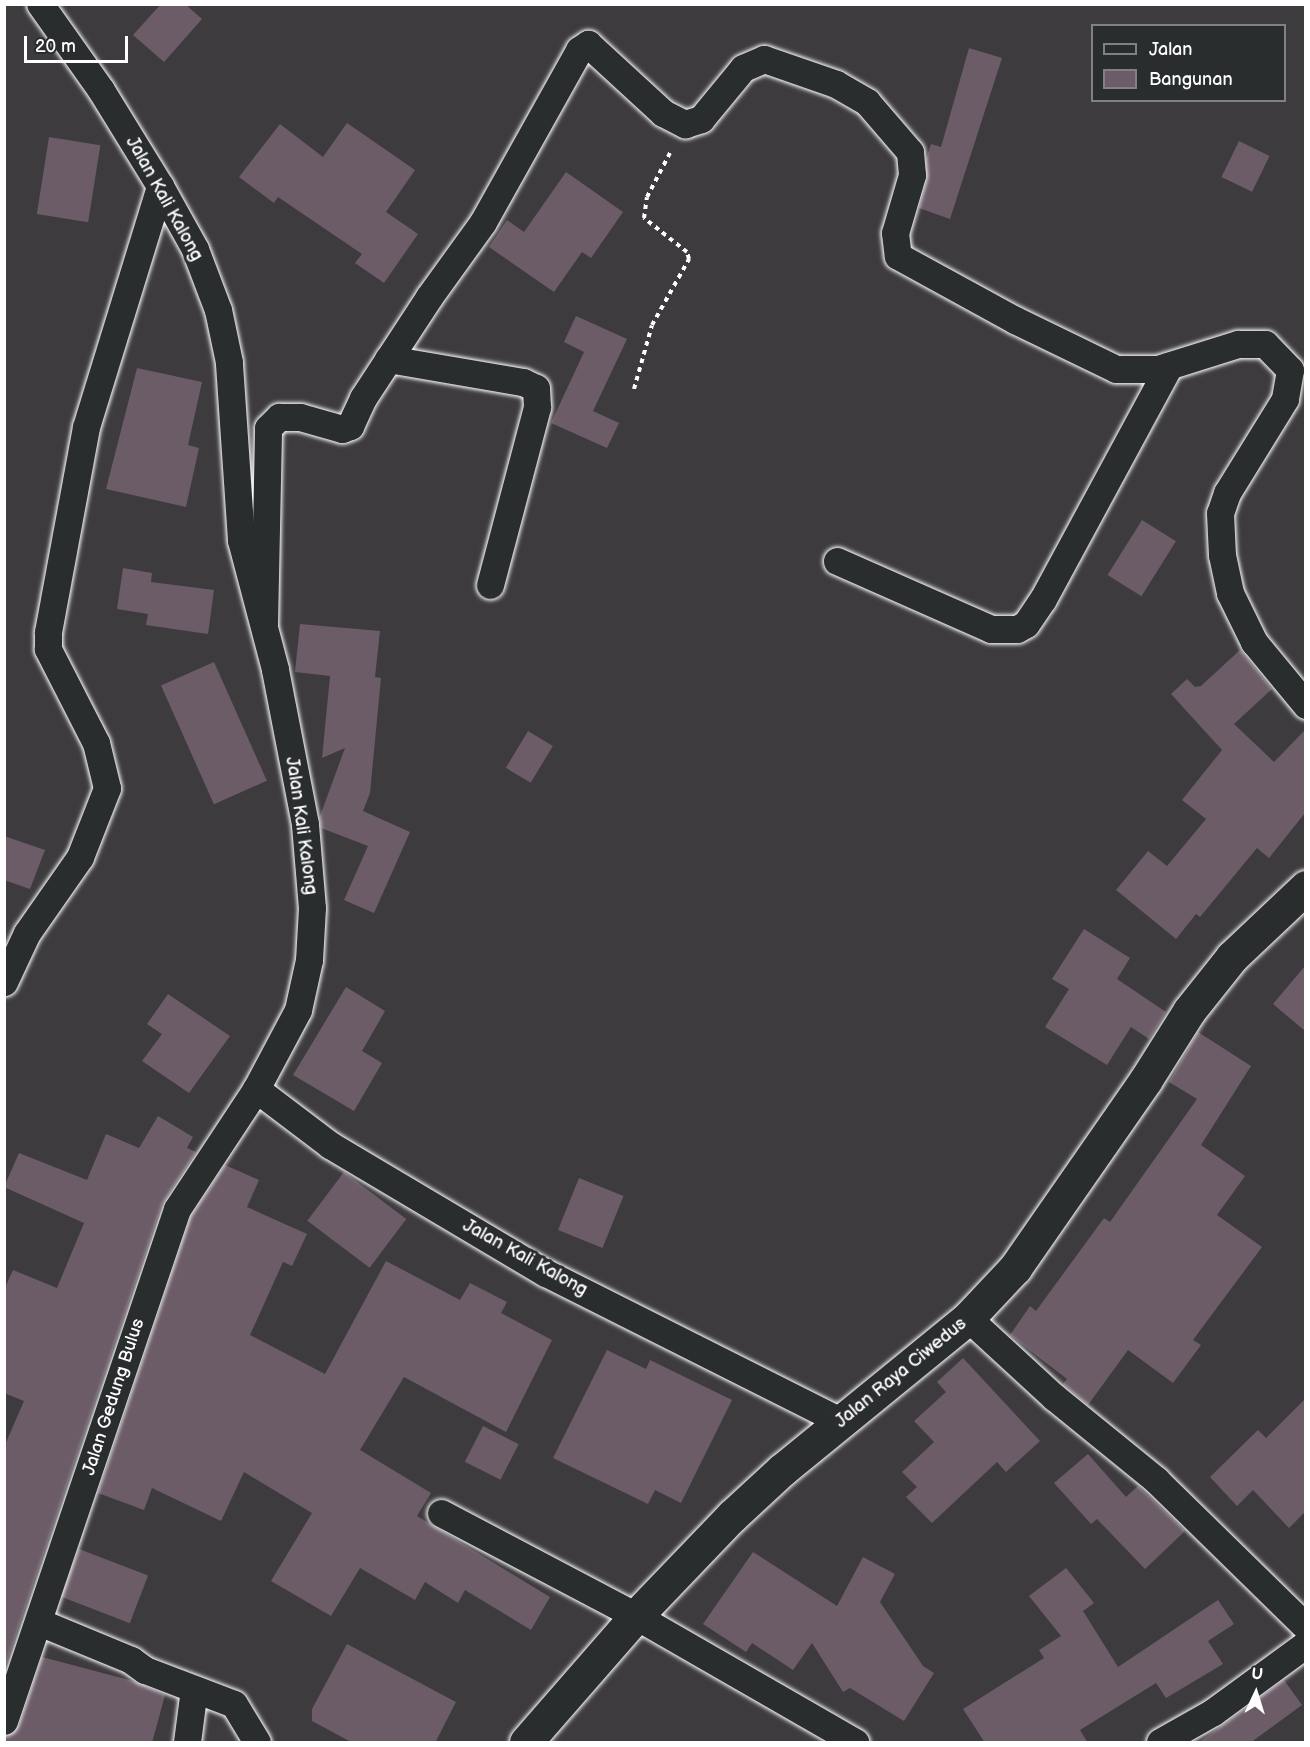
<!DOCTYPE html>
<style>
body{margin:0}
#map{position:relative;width:1310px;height:1747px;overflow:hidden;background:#3e3b3f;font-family:"Balsamiq Sans",sans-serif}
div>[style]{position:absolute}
.building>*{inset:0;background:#6b5c68;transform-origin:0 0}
.path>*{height:4px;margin-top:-2px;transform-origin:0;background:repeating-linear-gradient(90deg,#fff 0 4.5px,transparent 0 9px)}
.roads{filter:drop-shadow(0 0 2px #fff) drop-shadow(0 0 2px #fff)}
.street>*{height:27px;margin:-13.5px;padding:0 13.5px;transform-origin:13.5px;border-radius:13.5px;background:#2a2d2e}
.secondary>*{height:33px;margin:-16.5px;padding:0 16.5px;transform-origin:16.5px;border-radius:16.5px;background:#2a2d2e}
span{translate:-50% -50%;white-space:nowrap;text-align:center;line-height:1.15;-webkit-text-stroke:6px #2a2d2e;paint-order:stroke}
.street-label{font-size:18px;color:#fff}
.frame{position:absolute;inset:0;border:6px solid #fff;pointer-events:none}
.legend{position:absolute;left:1091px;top:24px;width:195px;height:78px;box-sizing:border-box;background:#2a2d2e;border:2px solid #7f8182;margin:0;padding:8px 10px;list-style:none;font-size:18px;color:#fff}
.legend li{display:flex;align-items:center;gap:12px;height:30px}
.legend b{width:30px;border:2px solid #7f8182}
.north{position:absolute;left:1226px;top:1663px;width:60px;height:60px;-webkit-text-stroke:4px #2a2d2e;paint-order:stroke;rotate:4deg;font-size:16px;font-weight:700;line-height:24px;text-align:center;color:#fff}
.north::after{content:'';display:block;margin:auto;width:21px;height:27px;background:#fff;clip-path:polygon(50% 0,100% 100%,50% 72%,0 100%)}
.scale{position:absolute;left:24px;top:36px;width:104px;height:27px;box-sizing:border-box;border:3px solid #fff;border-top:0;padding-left:8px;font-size:18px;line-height:21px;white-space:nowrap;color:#fff;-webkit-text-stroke:4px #2a2d2e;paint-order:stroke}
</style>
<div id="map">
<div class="building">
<div style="clip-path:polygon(161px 4px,185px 4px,202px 19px,164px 62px,133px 35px)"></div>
<div style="clip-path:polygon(969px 48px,1002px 58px,950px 219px,919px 208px,927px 179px,926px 159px,931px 144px,941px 147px)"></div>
<div style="clip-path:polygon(347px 123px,415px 170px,386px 212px,418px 234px,384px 283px,355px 263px,362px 254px,278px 197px,274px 203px,239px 177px,280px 124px,323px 157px)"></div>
<div style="left:49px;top:137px;width:52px;height:78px;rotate:9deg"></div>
<div style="left:1239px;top:141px;width:34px;height:40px;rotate:26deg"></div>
<div style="clip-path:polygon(566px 172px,623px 212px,591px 258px,582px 252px,554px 292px,489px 247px,507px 220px,524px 232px)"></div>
<div style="clip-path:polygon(576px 316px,627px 339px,593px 411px,619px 423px,607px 448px,551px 423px,584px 352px,564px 342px)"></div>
<div style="clip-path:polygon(137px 368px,202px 382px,188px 445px,199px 448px,186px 507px,106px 489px)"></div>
<div style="left:1142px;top:520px;width:40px;height:65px;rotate:32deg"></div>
<div style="clip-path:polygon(123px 568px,152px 573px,151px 582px,214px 590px,208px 634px,146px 625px,148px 614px,117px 609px)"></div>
<div style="clip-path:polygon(300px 624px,380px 631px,375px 677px,381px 678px,370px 793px,363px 811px,410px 832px,374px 913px,344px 900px,368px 846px,321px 828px,320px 816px,345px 748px,322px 758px,330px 676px,295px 672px)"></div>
<div style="clip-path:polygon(1240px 650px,1272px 689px,1234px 724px,1274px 762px,1305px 730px,1305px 813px,1269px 858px,1257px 848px,1200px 917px,1196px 914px,1176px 939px,1116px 890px,1148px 851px,1167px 866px,1206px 819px,1182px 800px,1222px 750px,1171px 694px,1187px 679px,1195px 687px,1201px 686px)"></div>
<div style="left:214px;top:662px;width:130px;height:58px;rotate:66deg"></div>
<div style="left:528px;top:731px;width:29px;height:43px;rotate:31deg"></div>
<div style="clip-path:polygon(4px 836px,45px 850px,30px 889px,4px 880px)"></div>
<div style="clip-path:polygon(1084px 929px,1130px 958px,1117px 979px,1166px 1012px,1149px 1039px,1131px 1027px,1107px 1065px,1045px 1027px,1069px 989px,1052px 979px)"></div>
<div style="clip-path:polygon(1305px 966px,1305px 1031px,1273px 1004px)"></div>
<div style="clip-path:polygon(346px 987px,385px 1011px,362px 1051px,382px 1063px,354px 1111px,293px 1075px)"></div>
<div style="clip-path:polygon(168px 994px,230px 1036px,189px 1093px,142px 1061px,162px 1034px,147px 1024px)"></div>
<div style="clip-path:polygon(1198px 1032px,1251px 1066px,1201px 1145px,1245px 1176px,1217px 1215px,1262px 1247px,1193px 1340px,1201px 1345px,1173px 1383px,1128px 1350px,1088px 1405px,1063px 1384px,1067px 1379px,1010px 1335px,1030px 1306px,1036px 1311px,1104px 1218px,1110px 1222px,1197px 1099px,1169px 1082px)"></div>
<div style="clip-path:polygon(158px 1116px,193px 1137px,187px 1148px,196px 1152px,162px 1204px,4px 1670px,4px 1447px,24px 1401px,4px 1393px,4px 1290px,13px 1270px,57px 1288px,84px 1223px,4px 1187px,19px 1153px,87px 1180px,106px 1134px,139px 1148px)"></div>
<div style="clip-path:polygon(225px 1165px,259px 1180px,247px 1207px,307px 1234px,292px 1266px,283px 1262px,250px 1335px,325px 1374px,386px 1261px,460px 1300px,470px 1283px,507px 1302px,501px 1313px,552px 1340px,506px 1432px,404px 1377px,360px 1450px,431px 1493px,417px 1516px,550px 1597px,531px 1630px,465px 1590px,458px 1603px,425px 1582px,415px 1600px,360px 1568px,331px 1616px,271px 1581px,312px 1513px,244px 1472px,221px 1521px,152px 1488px,144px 1510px,98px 1493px,191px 1216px)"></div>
<div style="left:344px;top:1172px;width:78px;height:61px;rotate:37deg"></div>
<div style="left:579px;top:1178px;width:48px;height:56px;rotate:22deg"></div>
<div style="clip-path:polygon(607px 1350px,646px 1369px,650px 1360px,732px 1400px,681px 1503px,655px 1490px,648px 1504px,553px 1458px)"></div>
<div style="clip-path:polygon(963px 1358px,1040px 1441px,1006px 1472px,997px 1462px,932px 1523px,906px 1497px,917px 1487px,902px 1472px,934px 1442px,914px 1421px,946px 1392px,937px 1382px)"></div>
<div style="clip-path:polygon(1305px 1399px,1305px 1512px,1289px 1528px,1253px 1490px,1237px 1506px,1210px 1477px,1258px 1430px,1266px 1438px)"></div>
<div style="left:483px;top:1426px;width:40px;height:40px;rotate:27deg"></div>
<div style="clip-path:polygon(1088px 1454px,1126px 1497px,1138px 1486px,1185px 1531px,1145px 1569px,1097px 1519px,1091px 1524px,1054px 1483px)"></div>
<div style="left:79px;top:1549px;width:74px;height:51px;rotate:21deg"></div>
<div style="clip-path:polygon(753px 1552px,837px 1606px,863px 1557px,895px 1574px,880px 1602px,923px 1666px,934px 1673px,904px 1721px,850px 1688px,843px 1692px,812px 1643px,793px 1670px,752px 1643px,746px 1652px,703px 1624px)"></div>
<div style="clip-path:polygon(1066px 1568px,1094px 1603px,1083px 1611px,1118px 1667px,1218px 1600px,1234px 1624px,1208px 1641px,1223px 1664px,1166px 1698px,1156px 1683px,1080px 1730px,1088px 1743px,985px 1743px,963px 1709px,1044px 1658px,1039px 1650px,1061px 1636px,1029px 1596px)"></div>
<div style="clip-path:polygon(347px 1644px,456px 1702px,435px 1743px,353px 1743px,312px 1721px,312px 1709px)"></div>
<div style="clip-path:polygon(42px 1657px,133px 1681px,165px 1695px,152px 1743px,4px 1743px,4px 1736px,19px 1726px)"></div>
<div style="clip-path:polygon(1284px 1680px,1302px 1705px,1250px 1743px,1198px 1743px)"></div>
</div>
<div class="path">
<div style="left:634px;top:389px;width:66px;rotate:-74.3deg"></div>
<div style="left:652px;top:325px;width:76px;rotate:-60.7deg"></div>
<div style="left:689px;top:259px;width:7px;rotate:-106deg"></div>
<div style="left:687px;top:252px;width:55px;rotate:-141.7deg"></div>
<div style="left:644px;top:218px;width:21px;rotate:-82deg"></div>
<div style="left:647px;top:197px;width:52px;rotate:-62.4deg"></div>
</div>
<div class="roads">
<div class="street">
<div style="left:388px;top:359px;width:137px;rotate:9.7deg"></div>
<div style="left:523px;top:382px;width:14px;rotate:25deg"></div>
<div style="left:536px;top:388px;width:19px;rotate:87deg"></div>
<div style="left:537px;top:407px;width:184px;rotate:104.8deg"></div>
<div style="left:837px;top:561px;width:168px;rotate:23.8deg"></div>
<div style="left:991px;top:629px;width:26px"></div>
<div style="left:1017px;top:629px;width:10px;rotate:-29deg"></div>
<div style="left:1026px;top:624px;width:30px;rotate:-56deg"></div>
<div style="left:1043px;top:599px;width:265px;rotate:-61.6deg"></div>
<div style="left:264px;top:624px;width:196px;rotate:-88.8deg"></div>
<div style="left:268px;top:428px;width:16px;rotate:-45deg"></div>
<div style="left:279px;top:417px;width:21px"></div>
<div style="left:300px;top:417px;width:44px;rotate:15.9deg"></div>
<div style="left:342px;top:429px;width:9px;rotate:-21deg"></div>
<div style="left:350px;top:426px;width:31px;rotate:-65deg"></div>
<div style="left:363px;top:398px;width:121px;rotate:-56.8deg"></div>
<div style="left:429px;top:297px;width:92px;rotate:-54.2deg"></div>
<div style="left:483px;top:222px;width:197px;rotate:-60.8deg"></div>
<div style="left:579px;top:50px;width:11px;rotate:-34deg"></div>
<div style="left:588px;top:44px;width:102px;rotate:42.6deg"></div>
<div style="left:663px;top:113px;width:25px;rotate:27deg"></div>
<div style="left:685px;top:124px;width:17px;rotate:-17deg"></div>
<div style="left:701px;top:119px;width:66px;rotate:-50.5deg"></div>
<div style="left:743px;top:68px;width:23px;rotate:-23deg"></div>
<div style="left:764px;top:59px;width:76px;rotate:19.1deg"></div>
<div style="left:836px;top:84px;width:36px;rotate:30deg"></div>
<div style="left:867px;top:102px;width:66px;rotate:49.3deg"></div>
<div style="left:910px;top:152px;width:23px;rotate:85deg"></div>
<div style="left:912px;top:175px;width:60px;rotate:106.3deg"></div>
<div style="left:895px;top:233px;width:23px;rotate:83deg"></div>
<div style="left:898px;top:256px;width:133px;rotate:28.7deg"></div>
<div style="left:1015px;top:320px;width:112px;rotate:25.9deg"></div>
<div style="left:1116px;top:369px;width:42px"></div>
<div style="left:1158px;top:369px;width:84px;rotate:-17.4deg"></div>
<div style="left:1238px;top:344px;width:27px"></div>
<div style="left:1265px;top:344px;width:36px;rotate:46deg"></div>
<div style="left:1290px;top:370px;width:29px;rotate:100deg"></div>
<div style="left:1285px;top:399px;width:110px;rotate:121.7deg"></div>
<div style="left:1227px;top:493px;width:21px;rotate:109deg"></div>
<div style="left:1220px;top:513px;width:42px;rotate:87.3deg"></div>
<div style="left:1222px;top:555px;width:39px;rotate:78deg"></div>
<div style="left:1230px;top:593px;width:55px;rotate:63.9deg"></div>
<div style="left:1254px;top:642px;width:82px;rotate:50.5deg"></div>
<div style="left:4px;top:982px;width:54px;rotate:-64.9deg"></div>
<div style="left:27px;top:933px;width:93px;rotate:-55.1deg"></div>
<div style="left:80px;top:857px;width:74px;rotate:-68.6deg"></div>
<div style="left:107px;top:788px;width:46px;rotate:-103.7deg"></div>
<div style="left:96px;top:743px;width:106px;rotate:-117.1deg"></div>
<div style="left:48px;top:649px;width:17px;rotate:-90deg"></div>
<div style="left:48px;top:632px;width:208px;rotate:-79.5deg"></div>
<div style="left:86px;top:427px;width:252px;rotate:-72.9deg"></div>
<div style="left:256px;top:1089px;width:93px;rotate:37.1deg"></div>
<div style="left:330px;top:1145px;width:251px;rotate:30.7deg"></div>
<div style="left:546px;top:1273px;width:331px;rotate:26.7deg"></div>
<div style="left:968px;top:1318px;width:117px;rotate:42.6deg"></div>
<div style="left:1054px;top:1397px;width:132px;rotate:39.1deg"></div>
<div style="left:1156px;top:1480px;width:210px;rotate:44.4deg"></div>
<div style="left:441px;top:1513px;width:221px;rotate:27.8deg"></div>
<div style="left:636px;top:1616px;width:253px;rotate:29.9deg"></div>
<div style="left:39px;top:1622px;width:100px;rotate:22.4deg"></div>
<div style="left:131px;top:1660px;width:17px;rotate:36deg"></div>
<div style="left:145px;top:1670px;width:95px;rotate:20.9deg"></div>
<div style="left:234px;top:1704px;width:44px;rotate:58.8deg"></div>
<div style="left:4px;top:1721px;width:540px;rotate:-71.33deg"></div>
<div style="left:177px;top:1209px;width:144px;rotate:-56.6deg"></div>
<div style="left:256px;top:1089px;width:89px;rotate:-62deg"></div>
<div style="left:298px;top:1010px;width:51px;rotate:-77.6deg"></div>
<div style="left:309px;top:960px;width:52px;rotate:-86.7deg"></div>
<div style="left:312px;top:908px;width:84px;rotate:-94.8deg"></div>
<div style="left:305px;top:824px;width:158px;rotate:-101deg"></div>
<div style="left:275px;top:669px;width:133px;rotate:-104.8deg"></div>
<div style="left:241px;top:540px;width:178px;rotate:-93.9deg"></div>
<div style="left:229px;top:362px;width:53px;rotate:-101.9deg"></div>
<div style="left:218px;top:310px;width:65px;rotate:-110.7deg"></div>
<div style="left:195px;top:249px;width:72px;rotate:-119.1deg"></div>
<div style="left:160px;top:186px;width:113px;rotate:-121.6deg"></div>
<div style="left:101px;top:90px;width:105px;rotate:-125.3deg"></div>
<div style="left:187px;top:1742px;width:53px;rotate:-82.5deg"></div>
<div style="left:1160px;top:1742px;width:61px;rotate:-29.5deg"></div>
<div style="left:1213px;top:1712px;width:115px;rotate:-36.2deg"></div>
</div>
<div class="secondary">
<div style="left:526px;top:1742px;width:167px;rotate:-48.9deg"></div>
<div style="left:636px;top:1616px;width:139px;rotate:-46.2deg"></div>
<div style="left:732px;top:1516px;width:69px;rotate:-42.7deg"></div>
<div style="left:783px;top:1469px;width:239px;rotate:-39.2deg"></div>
<div style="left:968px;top:1318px;width:69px;rotate:-46.8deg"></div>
<div style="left:1015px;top:1268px;width:228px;rotate:-55.2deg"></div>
<div style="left:1145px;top:1081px;width:83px;rotate:-57.8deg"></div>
<div style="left:1189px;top:1011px;width:69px;rotate:-51.5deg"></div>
<div style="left:1232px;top:957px;width:102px;rotate:-43.4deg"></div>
</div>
</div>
<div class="street-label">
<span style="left:164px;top:199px;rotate:61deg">Jalan Kali Kalong</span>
<span style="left:301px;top:826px;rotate:82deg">Jalan Kali Kalong</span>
<span style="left:525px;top:1258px;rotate:29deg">Jalan Kali Kalong</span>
<span style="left:901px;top:1373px;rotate:-39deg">Jalan Raya Ciwedus</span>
<span style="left:114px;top:1397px;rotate:-72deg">Jalan Gedung Bulus</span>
</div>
<div class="frame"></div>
<ul class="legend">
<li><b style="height:8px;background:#2a2d2e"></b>Jalan</li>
<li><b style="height:16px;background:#6b5c68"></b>Bangunan</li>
</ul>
<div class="north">U</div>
<div class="scale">20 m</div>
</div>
